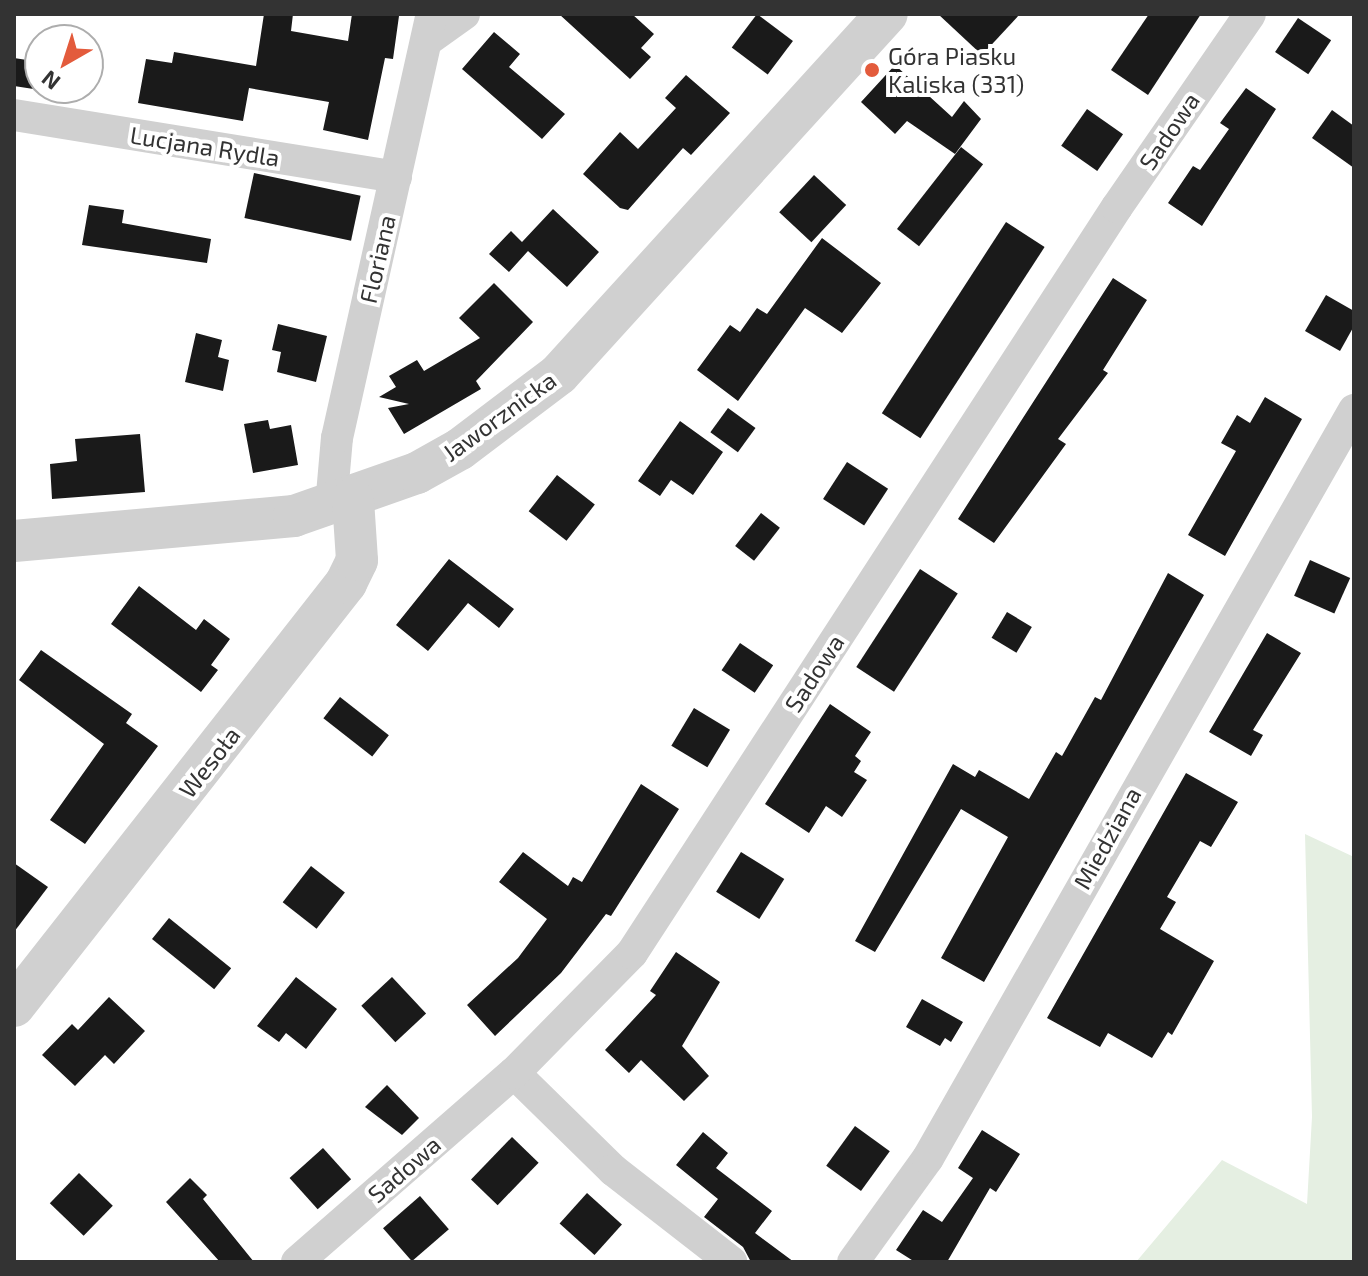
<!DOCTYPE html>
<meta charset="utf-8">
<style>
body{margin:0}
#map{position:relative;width:1368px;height:1276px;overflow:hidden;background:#fff;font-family:"Exo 2",sans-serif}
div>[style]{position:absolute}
.green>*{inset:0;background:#e5efe2}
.building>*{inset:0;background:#1a1a1a;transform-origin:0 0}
.minor>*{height:32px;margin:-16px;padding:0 16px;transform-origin:16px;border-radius:16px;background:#d0d0d0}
.tertiary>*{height:42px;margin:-21px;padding:0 21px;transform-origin:21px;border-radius:21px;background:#d0d0d0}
.dots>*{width:22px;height:22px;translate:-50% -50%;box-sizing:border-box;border:4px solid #fff;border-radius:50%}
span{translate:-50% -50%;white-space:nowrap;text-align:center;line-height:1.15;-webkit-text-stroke:8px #fff;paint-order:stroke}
.poi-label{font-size:24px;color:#333}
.left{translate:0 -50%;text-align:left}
.street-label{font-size:24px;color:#333}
.frame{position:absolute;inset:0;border:16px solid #333;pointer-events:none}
.north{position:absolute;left:24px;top:24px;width:80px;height:80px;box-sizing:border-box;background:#fff;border:2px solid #adadad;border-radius:50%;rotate:219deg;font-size:22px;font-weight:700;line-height:32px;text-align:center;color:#333}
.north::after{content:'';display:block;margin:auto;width:28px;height:36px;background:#e35b3c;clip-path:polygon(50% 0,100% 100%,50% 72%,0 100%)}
</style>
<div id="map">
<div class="green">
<div style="clip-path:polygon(1305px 834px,1354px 857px,1354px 1262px,1136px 1262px,1222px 1160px,1307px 1204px,1312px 1117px)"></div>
</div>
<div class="building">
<div style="clip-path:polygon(264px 14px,293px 14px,291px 31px,348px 41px,352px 14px,399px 16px,393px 59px,385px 58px,368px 140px,323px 130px,329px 102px,249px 88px,243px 121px,138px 103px,146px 59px,172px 63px,174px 52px,256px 66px)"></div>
<div style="clip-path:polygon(559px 14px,632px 14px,654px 34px,641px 48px,651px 57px,630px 79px)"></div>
<div style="left:757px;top:14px;width:45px;height:42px;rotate:37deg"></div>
<div style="clip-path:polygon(938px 14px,1020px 14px,982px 55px)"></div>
<div style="clip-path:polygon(1149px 14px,1201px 14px,1148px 95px,1111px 70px)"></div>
<div style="left:1298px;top:18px;width:40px;height:41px;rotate:34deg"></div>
<div style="clip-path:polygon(494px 32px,520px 54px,509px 67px,565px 114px,542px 139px,462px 69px)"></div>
<div style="clip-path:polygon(14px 58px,40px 62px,40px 90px,14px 86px)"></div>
<div style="clip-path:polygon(895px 65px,952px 117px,964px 101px,981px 119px,955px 154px,907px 121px,895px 134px,861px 102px)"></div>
<div style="clip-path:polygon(686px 75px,730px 113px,691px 155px,683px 148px,628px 210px,620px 208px,583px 174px,620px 132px,638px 149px,676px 108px,665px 98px)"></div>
<div style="clip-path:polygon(1246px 88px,1276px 109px,1202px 226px,1168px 203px,1193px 166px,1200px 170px,1229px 129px,1220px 123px)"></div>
<div style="left:1087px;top:109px;width:44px;height:45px;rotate:35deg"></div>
<div style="clip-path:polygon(1332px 110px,1354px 126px,1354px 168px,1312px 138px)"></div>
<div style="left:961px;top:147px;width:28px;height:104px;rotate:38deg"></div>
<div style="left:254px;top:173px;width:109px;height:46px;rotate:12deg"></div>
<div style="left:814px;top:175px;width:44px;height:51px;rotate:43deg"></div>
<div style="clip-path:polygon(89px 205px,124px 210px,122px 223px,211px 239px,207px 263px,82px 245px)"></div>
<div style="clip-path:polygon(553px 209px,599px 252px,567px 287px,528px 251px,509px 272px,489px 254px,511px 231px,522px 242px)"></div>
<div style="left:1006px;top:222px;width:46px;height:228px;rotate:33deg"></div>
<div style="clip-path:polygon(822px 238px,881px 283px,842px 333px,805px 308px,738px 401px,697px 370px,730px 325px,740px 332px,757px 308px,767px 314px)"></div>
<div style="clip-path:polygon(1113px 278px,1147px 300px,1103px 370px,1108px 373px,1058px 439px,1066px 444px,994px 543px,958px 519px)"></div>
<div style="clip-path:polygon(494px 283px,533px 322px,476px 381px,481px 389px,404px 434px,388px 408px,409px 404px,379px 397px,396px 387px,389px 376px,417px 360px,424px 371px,480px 338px,459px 318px)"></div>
<div style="clip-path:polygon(1326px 295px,1354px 311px,1354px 326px,1340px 351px,1305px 331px)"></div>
<div style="clip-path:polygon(278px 324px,327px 336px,316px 382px,277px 372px,281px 352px,272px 350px)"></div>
<div style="clip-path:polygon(196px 333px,222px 340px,218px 357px,229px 360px,223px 391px,185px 382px)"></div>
<div style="clip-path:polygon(1265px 397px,1302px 419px,1225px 556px,1188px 535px,1236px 451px,1221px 443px,1237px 415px,1250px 423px)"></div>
<div style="left:728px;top:408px;width:34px;height:30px;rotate:36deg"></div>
<div style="clip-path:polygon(268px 420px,270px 429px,291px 425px,298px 465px,253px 473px,244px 424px)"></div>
<div style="clip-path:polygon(680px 421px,723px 452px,693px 495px,671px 480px,660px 496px,638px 481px)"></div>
<div style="clip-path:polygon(140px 434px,145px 492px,52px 499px,50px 464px,77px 461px,75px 439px)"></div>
<div style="left:847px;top:462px;width:49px;height:44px;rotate:33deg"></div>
<div style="left:557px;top:475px;width:48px;height:46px;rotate:38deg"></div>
<div style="left:761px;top:513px;width:24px;height:42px;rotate:38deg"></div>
<div style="clip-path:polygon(449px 559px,514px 609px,499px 628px,468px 603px,428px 651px,396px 625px)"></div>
<div style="left:1310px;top:560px;width:44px;height:39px;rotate:24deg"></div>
<div style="left:920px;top:569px;width:45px;height:117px;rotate:33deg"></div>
<div style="clip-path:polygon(1168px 573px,1204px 595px,984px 982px,941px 958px,1008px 837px,961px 809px,875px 952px,855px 941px,953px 764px,975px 777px,979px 770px,1029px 799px,1056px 752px,1062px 756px,1095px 697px,1101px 700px)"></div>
<div style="clip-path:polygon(139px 586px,196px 630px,204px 619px,230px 639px,211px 665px,218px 670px,201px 692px,111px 624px)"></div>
<div style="left:1007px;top:612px;width:29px;height:30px;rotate:31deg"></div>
<div style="clip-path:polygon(1267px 633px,1301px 653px,1253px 730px,1263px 735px,1251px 756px,1209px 732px)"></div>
<div style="left:740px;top:643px;width:40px;height:33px;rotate:34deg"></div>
<div style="clip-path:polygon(41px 650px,132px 714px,126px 723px,158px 746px,85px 844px,50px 820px,104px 744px,19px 680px)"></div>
<div style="left:340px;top:697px;width:62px;height:27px;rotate:38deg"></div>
<div style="clip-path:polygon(830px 704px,871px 732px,855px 756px,861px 761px,854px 772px,867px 780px,842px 817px,826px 806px,809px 833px,765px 804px)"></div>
<div style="left:694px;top:708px;width:42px;height:44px;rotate:31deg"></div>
<div style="clip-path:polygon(1186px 773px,1238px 802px,1211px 847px,1200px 841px,1167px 897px,1176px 902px,1160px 929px,1214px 961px,1172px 1035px,1168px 1032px,1152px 1058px,1108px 1033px,1100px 1047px,1047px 1018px)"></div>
<div style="clip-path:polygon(641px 784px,679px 809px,611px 916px,606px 914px,561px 973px,495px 1036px,467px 1005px,518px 958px,547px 919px,499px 882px,523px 852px,568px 886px,573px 877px,582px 882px)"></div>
<div style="left:741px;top:852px;width:51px;height:47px;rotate:32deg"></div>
<div style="clip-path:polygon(14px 863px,48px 887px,14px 932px)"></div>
<div style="left:311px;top:866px;width:43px;height:46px;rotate:38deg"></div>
<div style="left:169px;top:918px;width:80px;height:27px;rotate:39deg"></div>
<div style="clip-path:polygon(676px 952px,720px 982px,682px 1046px,709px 1076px,684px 1101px,641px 1060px,629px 1073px,605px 1050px,656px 995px,650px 991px)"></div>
<div style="clip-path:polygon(296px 977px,337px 1009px,306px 1049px,286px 1033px,279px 1042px,257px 1026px)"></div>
<div style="left:392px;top:977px;width:50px;height:42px;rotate:47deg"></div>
<div style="clip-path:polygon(109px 997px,145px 1031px,114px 1064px,105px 1055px,75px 1086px,42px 1055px,72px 1024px,78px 1030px)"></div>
<div style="clip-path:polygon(922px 999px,963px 1022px,951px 1042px,945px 1038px,940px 1046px,906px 1027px)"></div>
<div style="clip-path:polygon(387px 1085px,419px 1118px,402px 1135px,365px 1107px)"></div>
<div style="left:855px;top:1126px;width:43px;height:49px;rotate:36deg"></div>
<div style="clip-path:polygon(982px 1130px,1020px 1154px,996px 1192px,990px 1188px,947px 1262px,915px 1262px,896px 1250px,923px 1210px,942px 1222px,973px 1178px,958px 1168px)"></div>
<div style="clip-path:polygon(703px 1132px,728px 1153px,716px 1168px,772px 1211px,755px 1233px,794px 1262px,751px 1262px,743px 1247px,704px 1217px,718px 1199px,676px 1165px)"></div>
<div style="left:512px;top:1137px;width:37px;height:59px;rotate:44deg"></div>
<div style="left:323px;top:1148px;width:42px;height:45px;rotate:48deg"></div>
<div style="left:79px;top:1173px;width:47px;height:42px;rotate:44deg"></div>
<div style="clip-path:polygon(190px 1178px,207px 1195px,203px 1199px,254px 1262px,220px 1262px,166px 1202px)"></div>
<div style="left:587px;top:1193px;width:47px;height:41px;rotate:42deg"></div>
<div style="left:420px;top:1196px;width:44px;height:49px;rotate:49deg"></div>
</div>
<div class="minor">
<div style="left:429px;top:39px;width:43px;rotate:-35.5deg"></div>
<div style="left:14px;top:115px;width:387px;rotate:9.2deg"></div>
<div style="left:331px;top:506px;width:68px;rotate:-85deg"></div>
<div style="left:337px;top:438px;width:435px;rotate:-77.4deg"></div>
<div style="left:514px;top:1073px;width:139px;rotate:44.4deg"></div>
<div style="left:613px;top:1170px;width:150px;rotate:37.9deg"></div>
<div style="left:297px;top:1262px;width:288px;rotate:-41.1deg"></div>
<div style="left:514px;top:1073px;width:168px;rotate:-45.5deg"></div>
<div style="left:632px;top:953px;width:890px;rotate:-56.97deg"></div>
<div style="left:1117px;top:207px;width:234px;rotate:-55.4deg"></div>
<div style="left:853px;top:1262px;width:128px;rotate:-54.2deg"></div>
<div style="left:928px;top:1158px;width:861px;rotate:-60.34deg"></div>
</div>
<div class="tertiary">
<div style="left:14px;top:541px;width:281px;rotate:-5.1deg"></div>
<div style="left:294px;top:516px;width:130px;rotate:-19.3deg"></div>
<div style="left:417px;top:473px;width:49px;rotate:-29.2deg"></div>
<div style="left:460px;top:449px;width:124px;rotate:-37.1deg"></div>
<div style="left:559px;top:374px;width:487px;rotate:-47.7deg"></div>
<div style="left:14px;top:1006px;width:538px;rotate:-51.87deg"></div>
<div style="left:346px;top:583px;width:25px;rotate:-64deg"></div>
<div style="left:357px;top:560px;width:61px;rotate:-93.8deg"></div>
</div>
<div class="dots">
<div style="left:872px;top:70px;background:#e35b3c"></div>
</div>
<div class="poi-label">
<span class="left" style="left:888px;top:70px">Góra Piasku<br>Kaliska (331)</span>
</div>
<div class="street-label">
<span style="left:1169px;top:131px;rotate:-56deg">Sadowa</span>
<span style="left:205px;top:146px;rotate:9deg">Lucjana Rydla</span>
<span style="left:377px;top:259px;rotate:-77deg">Floriana</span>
<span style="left:499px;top:416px;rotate:-36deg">Jaworznicka</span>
<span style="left:814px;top:673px;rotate:-57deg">Sadowa</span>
<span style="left:209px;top:762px;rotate:-52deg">Wesoła</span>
<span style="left:1107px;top:838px;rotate:-61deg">Miedziana</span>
<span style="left:404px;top:1169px;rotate:-41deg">Sadowa</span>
</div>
<div class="frame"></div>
<div class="north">N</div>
</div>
